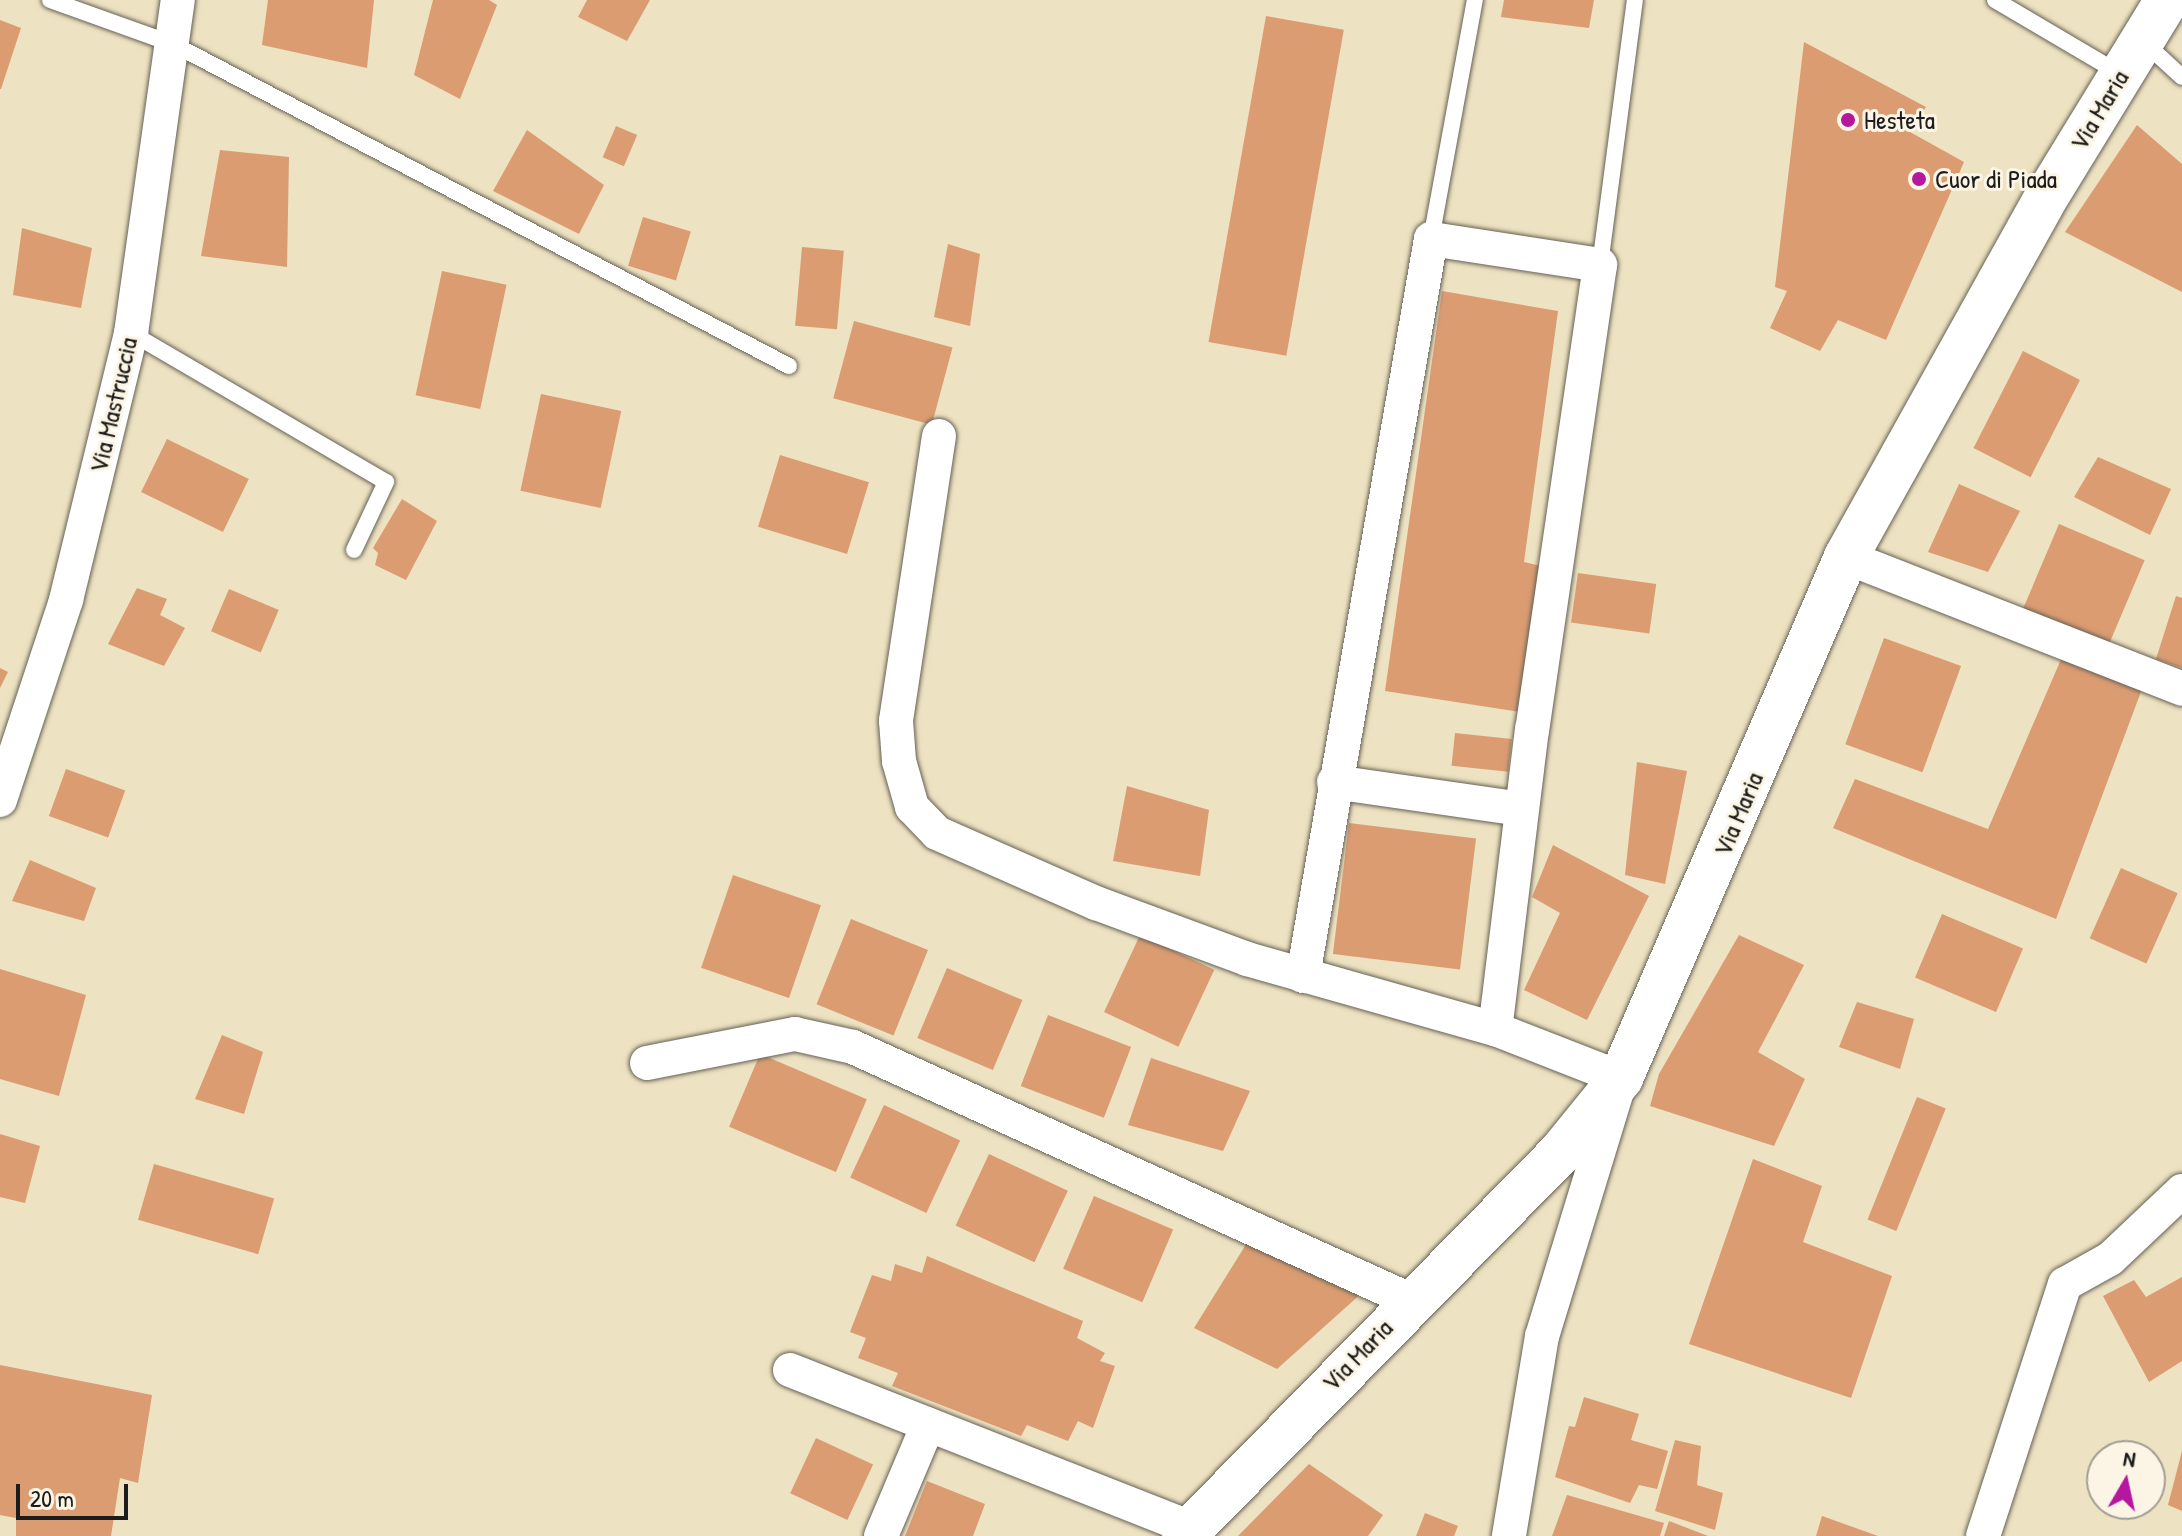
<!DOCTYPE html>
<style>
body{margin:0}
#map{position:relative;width:2182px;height:1536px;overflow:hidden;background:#ede2c1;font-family:"Patrick Hand",sans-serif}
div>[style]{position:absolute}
.building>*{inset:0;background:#db9c72;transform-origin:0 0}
.roads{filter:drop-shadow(0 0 2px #656156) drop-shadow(0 0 2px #656156)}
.lane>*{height:16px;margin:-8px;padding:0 8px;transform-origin:8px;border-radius:8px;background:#fff}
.street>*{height:34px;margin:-17px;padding:0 17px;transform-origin:17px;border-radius:17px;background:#fff}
.secondary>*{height:44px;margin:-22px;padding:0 22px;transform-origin:22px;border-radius:22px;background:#fff}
.dots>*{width:22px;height:22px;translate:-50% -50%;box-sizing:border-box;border:4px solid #fcf5e5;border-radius:50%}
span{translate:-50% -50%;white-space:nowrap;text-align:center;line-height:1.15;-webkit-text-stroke:6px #fcf5e5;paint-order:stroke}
.street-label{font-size:26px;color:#1c1c1c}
.poi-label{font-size:26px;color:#1c1c1c}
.left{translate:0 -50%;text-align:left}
.north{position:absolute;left:2086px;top:1440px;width:80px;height:80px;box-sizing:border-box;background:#fcf5e5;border:2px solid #a29e95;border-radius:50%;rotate:9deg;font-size:22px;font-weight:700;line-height:32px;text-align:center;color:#1c1c1c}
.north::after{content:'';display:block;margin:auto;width:28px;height:36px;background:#b5179e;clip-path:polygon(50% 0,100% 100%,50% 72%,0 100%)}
.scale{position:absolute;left:16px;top:1484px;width:112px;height:36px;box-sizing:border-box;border:4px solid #1c1c1c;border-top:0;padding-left:10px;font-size:24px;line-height:28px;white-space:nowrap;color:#1c1c1c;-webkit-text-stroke:6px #fcf5e5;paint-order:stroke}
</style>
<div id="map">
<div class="building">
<div style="clip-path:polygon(268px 0,374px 0,367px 68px,262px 45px)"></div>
<div style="clip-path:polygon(433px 0,489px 0,497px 5px,460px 99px,414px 75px)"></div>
<div style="clip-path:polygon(587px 0,650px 0,627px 41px,578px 17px)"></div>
<div style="clip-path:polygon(1504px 0,1594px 0,1589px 28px,1501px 17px)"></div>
<div style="left:1266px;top:16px;width:79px;height:331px;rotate:10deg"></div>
<div style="clip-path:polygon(0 20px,21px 28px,1px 89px,0 89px)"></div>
<div style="clip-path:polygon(1804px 42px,1926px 107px,1910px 132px,1964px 162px,1886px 340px,1838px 320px,1820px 351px,1770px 328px,1787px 291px,1775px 287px)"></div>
<div style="clip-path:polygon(2137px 125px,2182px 164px,2182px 292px,2065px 232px)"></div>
<div style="left:616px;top:126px;width:23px;height:34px;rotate:23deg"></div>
<div style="clip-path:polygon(527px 130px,604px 185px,579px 234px,493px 191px)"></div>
<div style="clip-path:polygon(220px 150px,289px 157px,287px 267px,201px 256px)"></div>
<div style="left:643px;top:217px;width:50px;height:51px;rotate:17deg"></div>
<div style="clip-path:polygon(22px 228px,92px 248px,81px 308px,13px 295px)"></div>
<div style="clip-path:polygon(948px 244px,980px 254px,970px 326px,934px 317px)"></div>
<div style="left:802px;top:247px;width:42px;height:79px;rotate:5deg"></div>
<div style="left:442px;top:271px;width:66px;height:127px;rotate:12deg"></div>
<div style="clip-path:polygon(1442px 291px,1558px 311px,1524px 562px,1541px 566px,1520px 712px,1385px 691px)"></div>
<div style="left:854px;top:321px;width:102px;height:80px;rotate:15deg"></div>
<div style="left:2023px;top:351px;width:64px;height:109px;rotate:27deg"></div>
<div style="left:541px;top:394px;width:82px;height:99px;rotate:12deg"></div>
<div style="left:167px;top:439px;width:91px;height:59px;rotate:26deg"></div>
<div style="left:780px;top:455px;width:93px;height:75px;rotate:17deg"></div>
<div style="clip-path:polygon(2098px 457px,2171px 489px,2150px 535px,2074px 497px)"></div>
<div style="clip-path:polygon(1959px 484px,2020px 511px,1988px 572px,1928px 552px)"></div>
<div style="clip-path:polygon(402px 499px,437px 521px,406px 580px,375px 565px,378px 553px,373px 548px)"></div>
<div style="left:2059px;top:524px;width:93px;height:94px;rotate:23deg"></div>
<div style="left:1578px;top:573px;width:79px;height:50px;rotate:8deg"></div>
<div style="clip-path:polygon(137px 588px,167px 599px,160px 615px,185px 628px,164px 666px,108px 644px)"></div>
<div style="left:229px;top:589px;width:54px;height:46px;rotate:23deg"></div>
<div style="clip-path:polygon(2176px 596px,2182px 598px,2182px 668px,2156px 659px)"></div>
<div style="left:1884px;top:638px;width:82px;height:113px;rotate:20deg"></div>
<div style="clip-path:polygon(2062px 657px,2142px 689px,2056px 919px,1833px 828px,1855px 779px,1988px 829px)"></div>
<div style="clip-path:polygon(0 668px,8px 672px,0 688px)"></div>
<div style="left:1455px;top:733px;width:57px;height:33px;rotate:6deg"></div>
<div style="clip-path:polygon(1637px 762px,1687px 771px,1665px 884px,1625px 875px)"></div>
<div style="left:66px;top:769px;width:63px;height:50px;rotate:20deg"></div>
<div style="clip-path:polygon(1127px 786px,1209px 810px,1200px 876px,1113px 861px)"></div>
<div style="left:1349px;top:823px;width:128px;height:132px;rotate:7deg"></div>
<div style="clip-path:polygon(1553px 845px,1649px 896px,1587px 1020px,1524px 990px,1560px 913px,1532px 897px)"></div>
<div style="clip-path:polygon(30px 860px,96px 888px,84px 921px,12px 901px)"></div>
<div style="left:2121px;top:868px;width:62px;height:77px;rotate:24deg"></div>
<div style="left:733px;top:875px;width:93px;height:98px;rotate:19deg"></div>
<div style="left:1942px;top:914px;width:88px;height:69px;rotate:23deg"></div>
<div style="left:851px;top:919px;width:83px;height:92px;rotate:22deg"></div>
<div style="left:1140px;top:935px;width:82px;height:85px;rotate:25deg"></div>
<div style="clip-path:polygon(1739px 935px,1804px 965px,1758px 1052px,1805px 1079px,1774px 1146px,1650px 1106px,1659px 1074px)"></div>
<div style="left:947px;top:968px;width:82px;height:76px;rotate:23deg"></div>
<div style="clip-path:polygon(0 969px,86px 995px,59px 1096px,0 1079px)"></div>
<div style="clip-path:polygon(1857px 1002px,1914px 1019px,1900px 1069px,1839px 1047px)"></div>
<div style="left:1048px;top:1015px;width:89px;height:76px;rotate:21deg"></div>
<div style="clip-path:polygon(222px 1035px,263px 1052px,244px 1114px,195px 1099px)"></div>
<div style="left:760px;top:1054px;width:116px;height:79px;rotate:23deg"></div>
<div style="clip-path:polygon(1151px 1058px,1250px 1091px,1223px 1151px,1128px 1125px)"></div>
<div style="left:1917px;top:1097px;width:31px;height:132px;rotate:22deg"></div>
<div style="left:884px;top:1105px;width:84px;height:80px;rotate:25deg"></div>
<div style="clip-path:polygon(0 1134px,40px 1146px,25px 1203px,0 1197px)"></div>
<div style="left:989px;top:1154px;width:87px;height:79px;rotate:25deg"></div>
<div style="clip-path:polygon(1753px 1159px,1822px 1186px,1803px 1242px,1892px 1276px,1851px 1398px,1689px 1344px)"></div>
<div style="left:154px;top:1164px;width:125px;height:58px;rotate:16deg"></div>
<div style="left:1094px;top:1196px;width:86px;height:79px;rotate:23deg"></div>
<div style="clip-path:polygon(1250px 1238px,1363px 1292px,1277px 1369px,1194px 1328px)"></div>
<div style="clip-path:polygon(927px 1256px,1083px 1321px,1077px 1338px,1105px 1353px,1100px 1361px,1115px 1366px,1093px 1428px,1078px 1421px,1068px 1441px,1027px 1425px,1021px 1436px,892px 1386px,898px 1373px,858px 1358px,866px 1338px,850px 1332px,872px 1275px,891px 1281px,895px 1264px,922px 1273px)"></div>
<div style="clip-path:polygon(2182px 1277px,2182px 1361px,2149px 1382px,2103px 1296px,2134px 1280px,2146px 1297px)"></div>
<div style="clip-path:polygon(0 1365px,152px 1395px,138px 1483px,120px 1478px,111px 1536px,16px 1536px,16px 1518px,0 1515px)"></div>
<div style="clip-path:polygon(1584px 1397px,1639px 1414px,1631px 1440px,1668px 1451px,1657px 1489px,1639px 1485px,1630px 1503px,1555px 1477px,1569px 1426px,1575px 1427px)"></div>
<div style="left:816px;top:1438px;width:63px;height:61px;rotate:25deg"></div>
<div style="clip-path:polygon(1675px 1440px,1701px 1446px,1697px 1485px,1723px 1493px,1715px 1530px,1655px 1511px)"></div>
<div style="clip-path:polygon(2182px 1451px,2182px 1511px,2168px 1505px)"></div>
<div style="clip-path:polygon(1309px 1464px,1383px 1515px,1368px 1536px,1238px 1536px)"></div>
<div style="clip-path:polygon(927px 1481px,985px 1504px,973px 1536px,905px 1536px)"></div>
<div style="clip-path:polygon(1567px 1495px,1664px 1523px,1660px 1536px,1552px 1536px)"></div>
<div style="clip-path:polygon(1425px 1513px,1458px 1526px,1454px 1536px,1416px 1536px)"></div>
<div style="clip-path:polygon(1822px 1516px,1878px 1536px,1816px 1536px)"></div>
<div style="clip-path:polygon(1669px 1521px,1708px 1536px,1664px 1536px)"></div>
</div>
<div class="roads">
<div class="lane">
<div style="left:50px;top:0;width:131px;rotate:19.7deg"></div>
<div style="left:173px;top:44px;width:695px;rotate:27.6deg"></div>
<div style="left:1995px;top:0;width:144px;rotate:30.5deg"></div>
<div style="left:2145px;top:43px;width:50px;rotate:42.6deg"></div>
<div style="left:1431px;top:239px;width:243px;rotate:-79.6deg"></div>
<div style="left:1600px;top:265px;width:267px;rotate:-82.5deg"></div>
<div style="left:131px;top:333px;width:295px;rotate:30.3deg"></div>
<div style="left:386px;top:482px;width:75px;rotate:115.2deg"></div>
</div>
<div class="street">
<div style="left:939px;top:436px;width:288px;rotate:98.6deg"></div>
<div style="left:896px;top:721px;width:40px;rotate:85.7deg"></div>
<div style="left:899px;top:761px;width:48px;rotate:74.2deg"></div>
<div style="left:912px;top:807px;width:36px;rotate:46deg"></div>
<div style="left:937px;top:833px;width:174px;rotate:23.8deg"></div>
<div style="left:1096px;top:903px;width:161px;rotate:20.3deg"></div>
<div style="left:1247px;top:959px;width:258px;rotate:15.8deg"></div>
<div style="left:1495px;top:1029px;width:135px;rotate:21.3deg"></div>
<div style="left:1621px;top:1078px;width:270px;rotate:107deg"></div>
<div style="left:1542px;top:1336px;width:203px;rotate:99.4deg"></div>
<div style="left:1846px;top:557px;width:361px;rotate:21.4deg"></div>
<div style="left:1334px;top:782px;width:189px;rotate:8.2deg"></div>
<div style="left:0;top:800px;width:211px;rotate:-71.7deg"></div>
<div style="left:66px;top:600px;width:275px;rotate:-76.3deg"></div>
<div style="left:131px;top:333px;width:336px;rotate:-82deg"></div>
<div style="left:1303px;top:976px;width:748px;rotate:-80.15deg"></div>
<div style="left:1431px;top:239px;width:171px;rotate:8.7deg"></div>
<div style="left:1600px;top:265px;width:469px;rotate:98.3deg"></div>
<div style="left:1532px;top:729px;width:302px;rotate:97deg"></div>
<div style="left:647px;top:1063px;width:151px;rotate:-11.1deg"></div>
<div style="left:795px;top:1034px;width:59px;rotate:12.6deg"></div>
<div style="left:853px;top:1047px;width:612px;rotate:24.43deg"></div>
<div style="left:790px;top:1370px;width:432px;rotate:21.5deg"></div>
<div style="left:881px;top:1536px;width:121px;rotate:-67.1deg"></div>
<div style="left:1983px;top:1536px;width:265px;rotate:-72deg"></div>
<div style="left:2065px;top:1284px;width:51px;rotate:-29.1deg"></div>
<div style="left:2110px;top:1259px;width:99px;rotate:-43.4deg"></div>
</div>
<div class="secondary">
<div style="left:1184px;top:1536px;width:537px;rotate:-45.53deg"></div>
<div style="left:1560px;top:1153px;width:97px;rotate:-50.9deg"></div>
<div style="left:1621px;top:1078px;width:568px;rotate:-66.64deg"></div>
<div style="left:1846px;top:557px;width:419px;rotate:-60.9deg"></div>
<div style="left:2050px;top:191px;width:224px;rotate:-58.5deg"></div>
</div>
</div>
<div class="dots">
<div style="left:1848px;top:120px;background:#b5179e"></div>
<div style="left:1919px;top:179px;background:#b5179e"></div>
</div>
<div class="street-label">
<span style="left:2099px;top:110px;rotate:-59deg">Via Maria</span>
<span style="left:113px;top:405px;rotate:-77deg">Via Mastruccia</span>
<span style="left:1738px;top:814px;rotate:-67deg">Via Maria</span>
<span style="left:1357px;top:1355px;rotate:-46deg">Via Maria</span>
</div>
<div class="poi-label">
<span class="left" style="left:1864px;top:120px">Hesteta</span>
<span class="left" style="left:1935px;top:179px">Cuor di Piada</span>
</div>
<div class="north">N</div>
<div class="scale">20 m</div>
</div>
